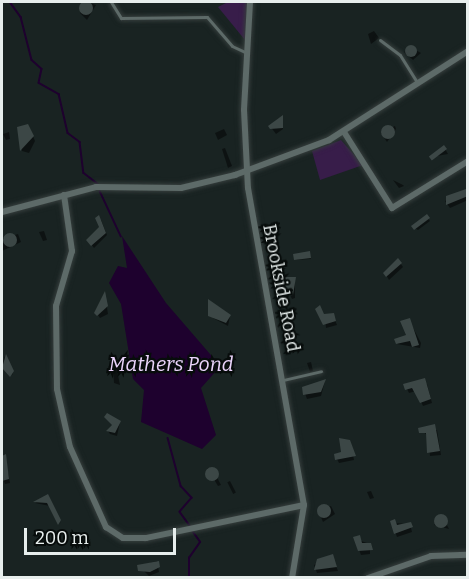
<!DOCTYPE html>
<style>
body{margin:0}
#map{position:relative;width:469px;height:579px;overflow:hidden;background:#192322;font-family:Bitter,serif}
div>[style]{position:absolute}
.green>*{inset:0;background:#381d4a}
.water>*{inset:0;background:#1e012e}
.shadow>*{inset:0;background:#0007;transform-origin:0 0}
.stream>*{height:1.5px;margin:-0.75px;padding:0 0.75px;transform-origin:0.75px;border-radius:0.75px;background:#1e012e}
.building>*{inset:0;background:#3c4746;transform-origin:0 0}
.round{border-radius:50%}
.roads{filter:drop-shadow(0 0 2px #363e3d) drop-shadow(0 0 2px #363e3d)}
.service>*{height:3px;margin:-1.5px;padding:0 1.5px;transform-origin:1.5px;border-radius:1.5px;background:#5d6a68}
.minor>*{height:6px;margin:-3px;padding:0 3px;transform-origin:3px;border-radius:3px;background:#5d6a68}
span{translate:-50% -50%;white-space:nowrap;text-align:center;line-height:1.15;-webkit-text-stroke:4.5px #070c0b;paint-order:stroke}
.street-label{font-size:18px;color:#e7eeed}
.water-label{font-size:20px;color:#ead4fb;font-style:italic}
.frame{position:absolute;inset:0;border:3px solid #e7eeed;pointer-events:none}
.scale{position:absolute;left:24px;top:528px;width:152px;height:27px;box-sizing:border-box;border:3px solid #e7eeed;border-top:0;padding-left:8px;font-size:18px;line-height:21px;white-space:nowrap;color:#e7eeed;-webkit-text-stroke:4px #070c0b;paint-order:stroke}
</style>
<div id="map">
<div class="green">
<div style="clip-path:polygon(228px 2px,247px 2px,245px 40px,218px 7px)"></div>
<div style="clip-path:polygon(341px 140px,363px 165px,320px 180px,312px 151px)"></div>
</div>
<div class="water">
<div style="clip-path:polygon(122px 236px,166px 303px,216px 361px,217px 370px,201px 388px,216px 435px,202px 449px,141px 422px,144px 390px,133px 379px,121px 304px,109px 283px,118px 266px,127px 268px)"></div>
</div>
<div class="shadow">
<div style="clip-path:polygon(87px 2px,96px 5px,87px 20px,80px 13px)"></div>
<div style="clip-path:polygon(374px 31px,379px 38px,371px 44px,368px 34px)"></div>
<div style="clip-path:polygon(410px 47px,421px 53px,413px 60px,404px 52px)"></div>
<div style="clip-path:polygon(283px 117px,283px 129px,276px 134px,270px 126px)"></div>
<div style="clip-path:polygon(395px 126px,396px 129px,387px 142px,381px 133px)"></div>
<div style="clip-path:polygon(19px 128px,30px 129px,35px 141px,29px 153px,22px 151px)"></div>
<div style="clip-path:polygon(224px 129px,227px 135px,218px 140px,215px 133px)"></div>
<div style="clip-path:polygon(9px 132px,10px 139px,6px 140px,3px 134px)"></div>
<div style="clip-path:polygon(444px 147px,448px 154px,431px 157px)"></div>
<div style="clip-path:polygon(225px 148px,232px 166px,228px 168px,222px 149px)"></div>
<div style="clip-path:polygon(393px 180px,403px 185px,404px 186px,399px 188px)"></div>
<div style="clip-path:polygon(465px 191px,468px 200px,450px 208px,445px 201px)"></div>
<div style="clip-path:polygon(426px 216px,430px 221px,418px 230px,413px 227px)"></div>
<div style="clip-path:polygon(101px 220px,107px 235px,94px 248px,88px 240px,101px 228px)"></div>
<div style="clip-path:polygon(44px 231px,47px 240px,43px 241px,39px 232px)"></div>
<div style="clip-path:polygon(18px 234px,21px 242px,2px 251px,2px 239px)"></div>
<div style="clip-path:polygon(309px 253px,311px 259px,295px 260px)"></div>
<div style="clip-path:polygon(398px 260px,403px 267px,389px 280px,385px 273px)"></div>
<div style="clip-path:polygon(295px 279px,295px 298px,292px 299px,290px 295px)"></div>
<div style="clip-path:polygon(105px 295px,108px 314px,100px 318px,98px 315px)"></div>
<div style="clip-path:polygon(333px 315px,337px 325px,326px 328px,325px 317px)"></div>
<div style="clip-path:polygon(230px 316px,228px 326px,213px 318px)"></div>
<div style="clip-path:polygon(409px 320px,421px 343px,420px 348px,397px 344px,408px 336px)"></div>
<div style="clip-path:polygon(5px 356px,7px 360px,13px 375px,2px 365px)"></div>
<div style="clip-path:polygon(311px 362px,313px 371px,310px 372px,307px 363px)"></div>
<div style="clip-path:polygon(113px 369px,117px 370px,120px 385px,114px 383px)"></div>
<div style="clip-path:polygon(325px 381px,321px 396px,307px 399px,303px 388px)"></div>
<div style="clip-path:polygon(427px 384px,432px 403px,423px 406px,416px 391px,409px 393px,405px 385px)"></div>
<div style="clip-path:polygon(120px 422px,117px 436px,110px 434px,108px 431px)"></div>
<div style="clip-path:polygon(420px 429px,437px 430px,441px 455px,430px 456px,428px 436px)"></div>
<div style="clip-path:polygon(351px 445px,354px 460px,339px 463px,337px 459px)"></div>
<div style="clip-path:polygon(5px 456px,10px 483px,5px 484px,2px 475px)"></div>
<div style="clip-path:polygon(207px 468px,212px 468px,221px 485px,218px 486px)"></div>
<div style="left:230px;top:481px;width:13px;height:3px;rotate:63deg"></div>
<div style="clip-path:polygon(371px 491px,374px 498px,370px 499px,367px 492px)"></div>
<div style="clip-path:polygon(48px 496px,61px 524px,50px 506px,35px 503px)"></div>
<div style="clip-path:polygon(331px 506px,335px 514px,323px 522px,318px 510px)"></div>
<div style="clip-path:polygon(441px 515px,448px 527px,449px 529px,434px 525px)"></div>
<div style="clip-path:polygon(392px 523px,410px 524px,412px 532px,397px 537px)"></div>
<div style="clip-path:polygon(355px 539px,370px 544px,370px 554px,361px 555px)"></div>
<div style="clip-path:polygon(332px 556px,338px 571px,317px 573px,314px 565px)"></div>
<div style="clip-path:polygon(157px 561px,159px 572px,149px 576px,139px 566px)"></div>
</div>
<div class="stream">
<div style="left:10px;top:2px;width:19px;rotate:54deg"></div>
<div style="left:21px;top:17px;width:44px;rotate:75.7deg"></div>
<div style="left:32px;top:60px;width:13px;rotate:42deg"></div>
<div style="left:42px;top:69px;width:14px;rotate:102deg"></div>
<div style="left:39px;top:83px;width:23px;rotate:29deg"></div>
<div style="left:59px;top:94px;width:40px;rotate:77deg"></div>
<div style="left:68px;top:133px;width:15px;rotate:37deg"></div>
<div style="left:80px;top:142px;width:31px;rotate:83deg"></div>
<div style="left:84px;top:173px;width:18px;rotate:38deg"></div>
<div style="left:100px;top:191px;width:50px;rotate:65deg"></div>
<div style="left:168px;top:438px;width:50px;rotate:74.8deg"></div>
<div style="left:181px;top:486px;width:16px;rotate:47deg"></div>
<div style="left:192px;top:498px;width:18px;rotate:131deg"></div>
<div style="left:180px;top:512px;width:19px;rotate:54deg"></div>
<div style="left:189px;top:578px;width:20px;rotate:-90deg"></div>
<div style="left:189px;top:558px;width:19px;rotate:-55deg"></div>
<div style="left:200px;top:542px;width:14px;rotate:-126deg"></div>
</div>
<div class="building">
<div class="round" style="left:79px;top:1px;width:14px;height:14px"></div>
<div class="round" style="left:405px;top:45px;width:12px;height:12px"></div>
<div style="clip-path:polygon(283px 115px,283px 128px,270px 129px,268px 126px)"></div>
<div style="clip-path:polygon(28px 124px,34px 136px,20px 151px,17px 127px)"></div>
<div class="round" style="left:381px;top:125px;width:14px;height:14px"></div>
<div style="left:444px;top:145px;width:5px;height:19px;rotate:53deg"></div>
<div style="clip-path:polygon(466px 189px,468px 196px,446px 205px,446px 196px)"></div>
<div style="left:427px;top:214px;width:5px;height:20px;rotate:53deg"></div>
<div style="clip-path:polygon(99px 215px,106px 233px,91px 246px,86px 240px,99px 227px,95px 218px)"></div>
<div class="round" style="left:3px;top:233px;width:14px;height:14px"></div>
<div style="clip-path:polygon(310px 251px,311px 258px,294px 260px,293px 254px)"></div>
<div style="clip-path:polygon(398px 258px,402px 263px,386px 277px,383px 273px)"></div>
<div style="clip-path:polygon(282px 277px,296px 277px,293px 295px,288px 296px)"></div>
<div style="clip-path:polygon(105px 291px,108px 306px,97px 316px,94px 313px)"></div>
<div style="clip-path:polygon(208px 299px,231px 315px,226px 323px,208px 316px)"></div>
<div style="clip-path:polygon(320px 305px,324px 314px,334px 313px,336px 321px,323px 325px,315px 309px)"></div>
<div style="clip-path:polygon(410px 318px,419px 345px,412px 347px,410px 341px,396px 344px,394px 339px,406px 335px,400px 321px)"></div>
<div style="clip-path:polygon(6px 354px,14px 371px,10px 377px,2px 368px)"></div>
<div style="clip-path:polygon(425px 378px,431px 399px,420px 403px,412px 388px,405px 390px,403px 384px)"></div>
<div style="clip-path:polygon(326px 379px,321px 392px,303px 395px,302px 387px)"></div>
<div style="clip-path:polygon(107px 413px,121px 421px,115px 433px,106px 431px,112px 425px,104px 417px)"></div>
<div style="clip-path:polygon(435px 424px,440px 451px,427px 453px,426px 433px,419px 433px,418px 428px)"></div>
<div style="clip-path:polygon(339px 438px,350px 440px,356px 456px,335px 460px,334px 454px,341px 452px)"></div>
<div style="clip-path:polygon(6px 454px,9px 479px,2px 481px,2px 456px)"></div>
<div class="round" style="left:205px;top:467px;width:14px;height:14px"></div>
<div style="clip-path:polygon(48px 494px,61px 520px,58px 525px,47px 503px,33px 502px)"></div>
<div class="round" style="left:317px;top:504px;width:14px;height:14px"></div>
<div class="round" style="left:434px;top:514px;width:14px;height:14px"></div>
<div style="clip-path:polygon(395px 519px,397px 525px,411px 522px,413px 527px,394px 534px,390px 521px)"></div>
<div style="clip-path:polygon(360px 535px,362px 543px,371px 543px,373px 550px,358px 551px,353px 537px)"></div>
<div style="clip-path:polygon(333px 554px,337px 567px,314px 570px,317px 559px)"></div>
<div style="clip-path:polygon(159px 561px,160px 567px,150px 572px,138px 571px,137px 565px)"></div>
</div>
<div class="roads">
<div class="service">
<div style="left:111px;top:2px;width:19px;rotate:58deg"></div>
<div style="left:121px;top:18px;width:86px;rotate:-0.7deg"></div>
<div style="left:207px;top:17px;width:38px;rotate:49deg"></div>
<div style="left:232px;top:46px;width:14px;rotate:25deg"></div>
<div style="left:380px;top:40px;width:25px;rotate:37deg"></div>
<div style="left:400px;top:55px;width:32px;rotate:58deg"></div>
<div style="left:283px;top:380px;width:39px;rotate:-13deg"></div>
</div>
<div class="minor">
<div style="left:250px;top:2px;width:108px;rotate:93.2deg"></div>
<div style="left:244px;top:110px;width:78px;rotate:87.1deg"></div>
<div style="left:248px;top:188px;width:322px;rotate:80deg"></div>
<div style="left:304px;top:505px;width:74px;rotate:99.3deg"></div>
<div style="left:344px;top:132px;width:90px;rotate:57.7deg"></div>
<div style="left:392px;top:208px;width:89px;rotate:-31.7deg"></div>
<div style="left:64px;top:195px;width:57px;rotate:81.9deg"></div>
<div style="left:72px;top:251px;width:57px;rotate:106.2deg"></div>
<div style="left:56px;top:306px;width:83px;rotate:89.3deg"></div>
<div style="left:57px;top:389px;width:59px;rotate:77.4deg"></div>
<div style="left:70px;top:447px;width:88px;rotate:65.8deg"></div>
<div style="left:106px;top:527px;width:20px;rotate:33deg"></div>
<div style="left:123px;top:538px;width:23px"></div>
<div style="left:146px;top:538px;width:161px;rotate:-11.8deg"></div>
<div style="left:2px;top:212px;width:97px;rotate:-14.9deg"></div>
<div style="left:96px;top:187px;width:85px;rotate:0.7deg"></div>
<div style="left:181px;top:188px;width:56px;rotate:-13.5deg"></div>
<div style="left:235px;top:175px;width:100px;rotate:-20.4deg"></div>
<div style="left:329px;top:140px;width:165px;rotate:-32.6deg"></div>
<div style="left:368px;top:578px;width:67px;rotate:-19.2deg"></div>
<div style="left:431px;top:556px;width:37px;rotate:-2deg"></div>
</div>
</div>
<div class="street-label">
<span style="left:281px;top:288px;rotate:79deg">Brookside Road</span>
</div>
<div class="water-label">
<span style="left:171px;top:364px">Mathers Pond</span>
</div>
<div class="frame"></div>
<div class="scale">200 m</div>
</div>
